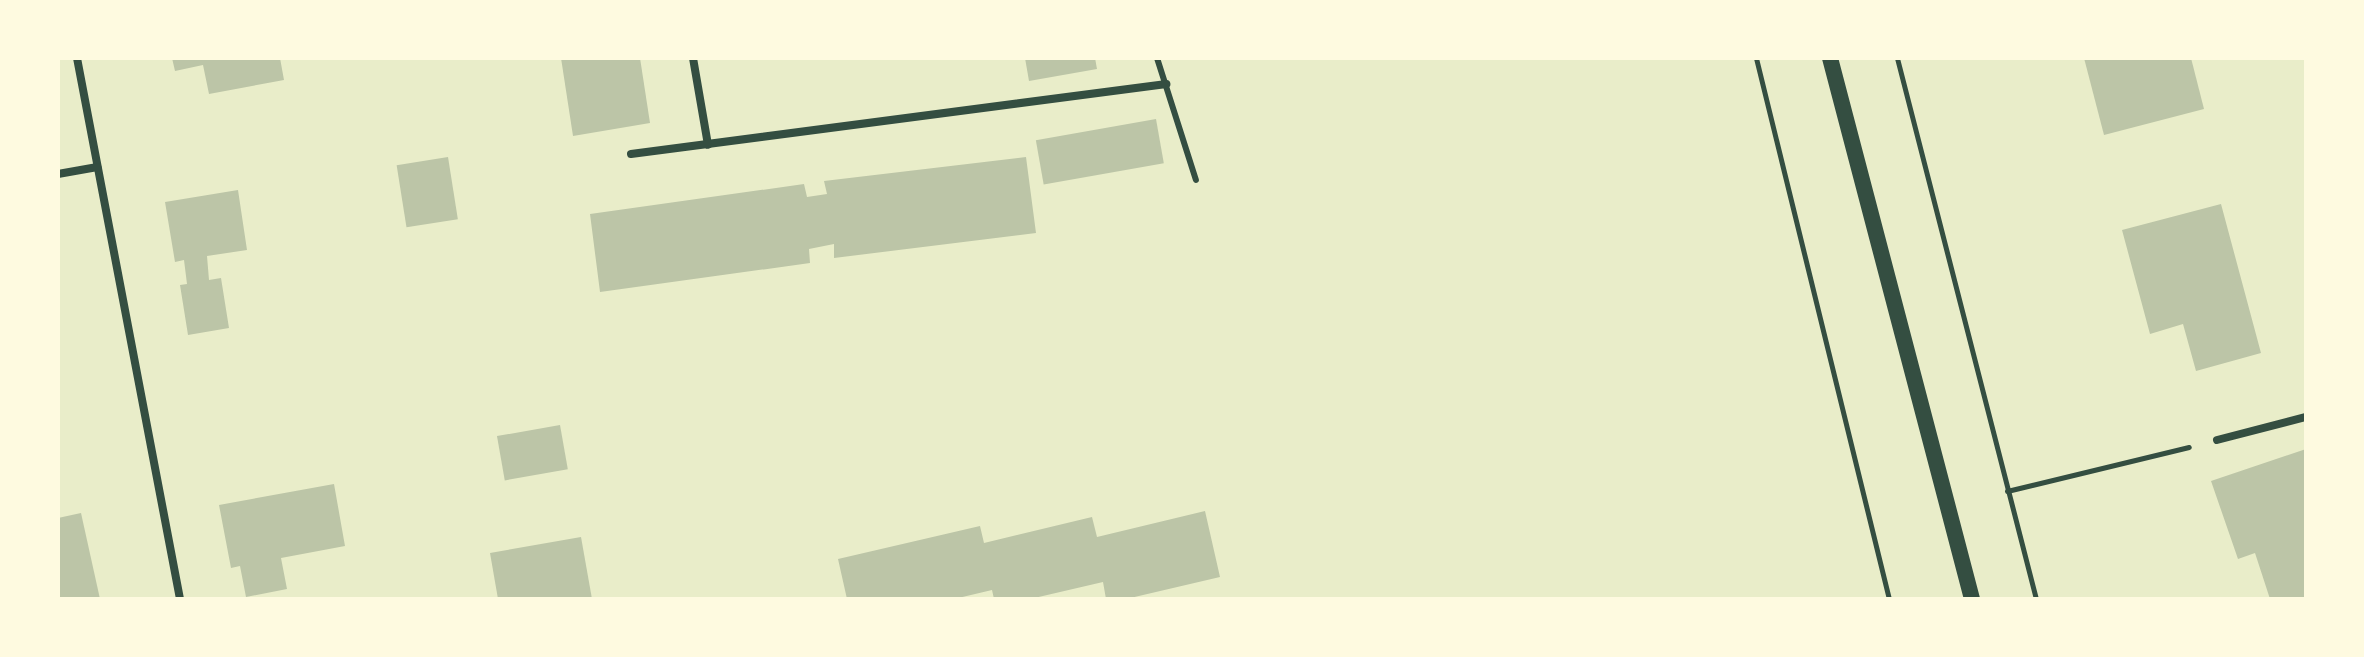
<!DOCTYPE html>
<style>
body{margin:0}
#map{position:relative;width:2364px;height:657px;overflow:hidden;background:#e9edc9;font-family:"DM Sans",sans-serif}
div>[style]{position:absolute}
.building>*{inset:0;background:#bcc5a7;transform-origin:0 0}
.path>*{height:5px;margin:-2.5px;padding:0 2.5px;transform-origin:2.5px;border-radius:2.5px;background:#344e41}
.service>*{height:6px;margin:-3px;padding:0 3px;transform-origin:3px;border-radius:3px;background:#344e41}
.minor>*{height:8px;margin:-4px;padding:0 4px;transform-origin:4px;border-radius:4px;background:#344e41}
.secondary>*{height:16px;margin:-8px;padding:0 8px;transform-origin:8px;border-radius:8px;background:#344e41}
span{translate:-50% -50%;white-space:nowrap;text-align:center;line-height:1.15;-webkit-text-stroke:8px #fefae0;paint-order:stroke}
.frame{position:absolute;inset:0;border:60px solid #fefae0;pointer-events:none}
</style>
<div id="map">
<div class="building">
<div style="clip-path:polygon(172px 58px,280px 58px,284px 80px,209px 94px,203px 65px,175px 71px)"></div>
<div style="clip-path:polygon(561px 58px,640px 58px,650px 123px,573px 136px)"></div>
<div style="clip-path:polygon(1025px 58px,1095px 58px,1097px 69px,1029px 81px)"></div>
<div style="clip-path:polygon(2084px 58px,2191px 58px,2204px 109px,2104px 135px)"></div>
<div style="left:1156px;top:119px;width:45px;height:122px;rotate:80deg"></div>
<div style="left:448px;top:157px;width:63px;height:52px;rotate:81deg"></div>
<div style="clip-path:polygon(1026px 157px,1036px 233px,834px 258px,834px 244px,809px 249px,810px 263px,600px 292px,590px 214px,804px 184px,807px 197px,827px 194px,824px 181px)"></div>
<div style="clip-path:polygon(238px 190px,247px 250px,207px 256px,209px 280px,221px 278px,229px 328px,188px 335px,180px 285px,187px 284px,184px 260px,175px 262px,165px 202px)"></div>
<div style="clip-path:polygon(2221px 204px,2261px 353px,2196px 371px,2183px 324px,2150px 334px,2122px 230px)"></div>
<div style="left:560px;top:425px;width:45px;height:64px;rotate:80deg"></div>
<div style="clip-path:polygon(2306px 449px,2306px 599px,2270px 599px,2255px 553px,2238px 559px,2211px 481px)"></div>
<div style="clip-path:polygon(334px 484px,345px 546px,281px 558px,287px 589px,246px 597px,240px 566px,231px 568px,219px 505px)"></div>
<div style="clip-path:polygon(1205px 511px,1220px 577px,1126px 599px,1106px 599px,1103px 582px,1030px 599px,994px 599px,992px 590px,954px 599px,847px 599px,838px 559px,980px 526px,984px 543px,1092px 517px,1097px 537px)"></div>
<div style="clip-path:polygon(81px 513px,100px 599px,58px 599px,58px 518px)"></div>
<div style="clip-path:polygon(581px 537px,592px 599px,498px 599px,490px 553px)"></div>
</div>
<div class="path">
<div style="left:1756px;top:58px;width:557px;rotate:76.19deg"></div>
<div style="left:1897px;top:58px;width:559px;rotate:75.59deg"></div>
<div style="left:2007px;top:491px;width:187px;rotate:-13.6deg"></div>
</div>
<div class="service">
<div style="left:1157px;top:58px;width:128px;rotate:72.3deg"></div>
</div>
<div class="minor">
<div style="left:77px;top:58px;width:551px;rotate:79.22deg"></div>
<div style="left:693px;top:58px;width:88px;rotate:80.2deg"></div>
<div style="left:631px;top:154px;width:540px;rotate:-7.45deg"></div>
<div style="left:58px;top:174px;width:40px;rotate:-10deg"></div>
<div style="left:2217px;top:440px;width:92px;rotate:-14.5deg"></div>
</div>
<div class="secondary">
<div style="left:1830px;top:58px;width:559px;rotate:75.29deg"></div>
</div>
<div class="frame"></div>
</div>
